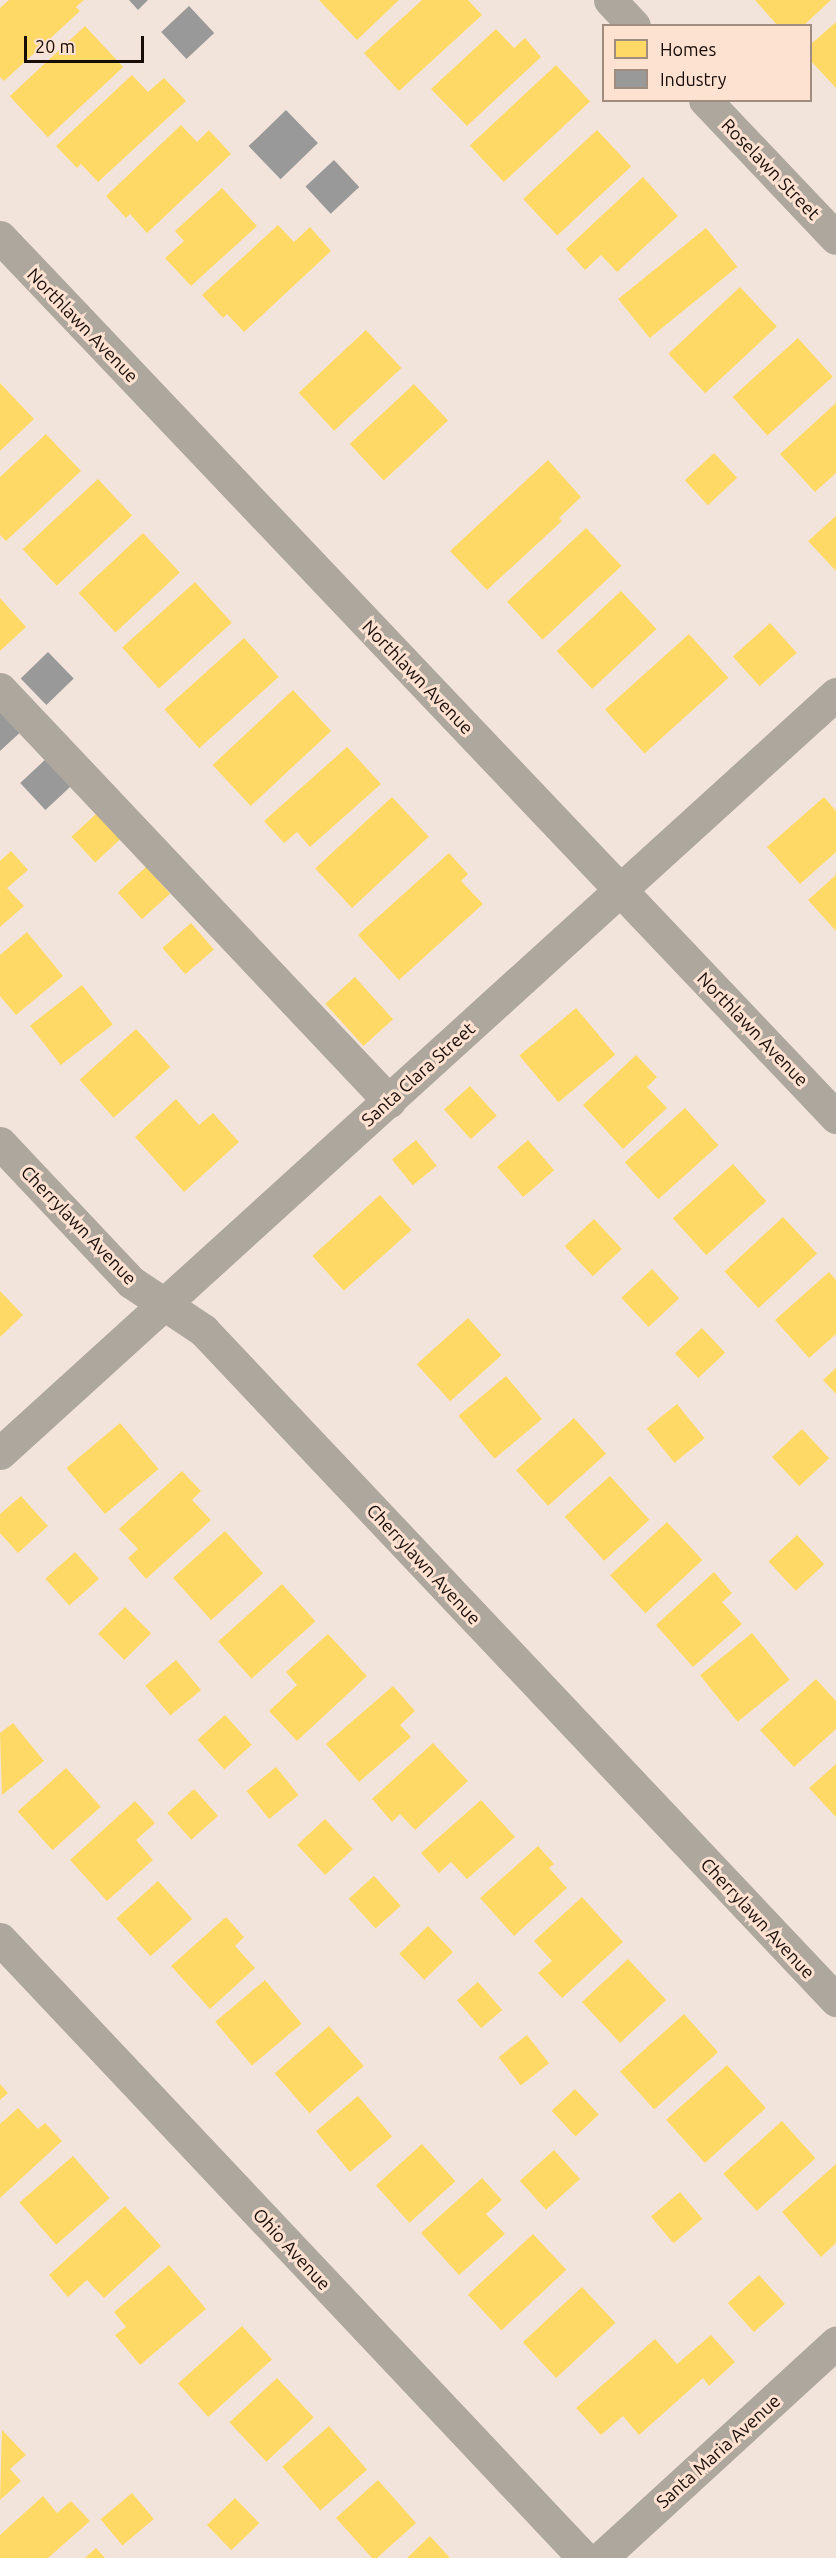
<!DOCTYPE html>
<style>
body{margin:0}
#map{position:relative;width:836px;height:2558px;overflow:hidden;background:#f3e4db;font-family:Ubuntu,sans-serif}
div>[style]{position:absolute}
.homes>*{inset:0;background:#ffd966;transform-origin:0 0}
.industry>*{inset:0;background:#999;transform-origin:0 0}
.minor>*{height:33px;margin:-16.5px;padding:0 16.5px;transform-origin:16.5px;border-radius:16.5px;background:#ada79d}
span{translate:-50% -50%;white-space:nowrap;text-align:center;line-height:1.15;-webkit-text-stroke:6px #fde1d1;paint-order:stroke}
.street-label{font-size:18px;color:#180c06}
.legend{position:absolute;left:602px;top:24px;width:210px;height:78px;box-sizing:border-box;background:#fde1d1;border:2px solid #a18c80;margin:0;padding:8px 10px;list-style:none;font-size:18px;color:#180c06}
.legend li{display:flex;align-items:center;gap:12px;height:30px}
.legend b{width:30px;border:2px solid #a18c80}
.scale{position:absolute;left:24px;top:36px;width:120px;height:27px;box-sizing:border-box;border:3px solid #180c06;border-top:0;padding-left:8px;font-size:18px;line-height:21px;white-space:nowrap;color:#180c06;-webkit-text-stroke:4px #fde1d1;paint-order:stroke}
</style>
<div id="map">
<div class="homes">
<div style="clip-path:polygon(9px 0,84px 0,76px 7px,80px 11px,4px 81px,0 77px,0 8px)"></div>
<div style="clip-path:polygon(319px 0,399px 0,357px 40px)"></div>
<div style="clip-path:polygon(422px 0,468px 0,482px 15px,399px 91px,364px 53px)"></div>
<div style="clip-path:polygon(755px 0,831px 0,803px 26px,778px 26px)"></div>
<div style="clip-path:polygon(836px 22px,836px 88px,810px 60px,810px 45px)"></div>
<div style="left:85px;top:26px;width:56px;height:103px;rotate:47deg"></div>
<div style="clip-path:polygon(496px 29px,514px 48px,525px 38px,541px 57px,467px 126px,431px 89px)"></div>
<div style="left:556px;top:65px;width:50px;height:118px;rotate:47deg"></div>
<div style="clip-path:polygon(132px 75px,148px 92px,164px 78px,186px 101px,98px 182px,81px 164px,77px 168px,56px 146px)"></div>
<div style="clip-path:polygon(181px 125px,197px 142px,209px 130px,231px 154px,147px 233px,130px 214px,126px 218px,106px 196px)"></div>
<div style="left:597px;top:130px;width:50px;height:101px;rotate:47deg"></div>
<div style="clip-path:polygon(643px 177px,678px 216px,617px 272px,601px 255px,585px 270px,566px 249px)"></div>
<div style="clip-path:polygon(222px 188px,257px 226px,191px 286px,165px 258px,184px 241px,175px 231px)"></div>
<div style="clip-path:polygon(278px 225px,294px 242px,310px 227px,331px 251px,244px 332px,227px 314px,223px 318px,202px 295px)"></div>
<div style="left:706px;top:228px;width:50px;height:113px;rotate:51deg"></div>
<div style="left:740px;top:287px;width:54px;height:98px;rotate:47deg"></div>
<div style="left:366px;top:330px;width:52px;height:92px;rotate:47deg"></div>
<div style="left:798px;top:338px;width:52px;height:88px;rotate:48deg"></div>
<div style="clip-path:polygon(0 383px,34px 419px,0 451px)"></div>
<div style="left:414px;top:384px;width:50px;height:88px;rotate:47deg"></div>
<div style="clip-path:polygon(836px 403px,836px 473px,815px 492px,780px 454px)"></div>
<div style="clip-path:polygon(46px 434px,81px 471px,6px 541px,0 535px,0 477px)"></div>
<div style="left:714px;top:453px;width:34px;height:40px;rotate:47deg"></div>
<div style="clip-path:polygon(548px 460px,581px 497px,559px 518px,562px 521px,487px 590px,450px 551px)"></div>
<div style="left:98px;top:479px;width:50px;height:103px;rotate:47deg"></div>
<div style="clip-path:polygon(836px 516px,836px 571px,808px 541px)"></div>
<div style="left:586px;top:528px;width:52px;height:108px;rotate:47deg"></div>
<div style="left:143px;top:533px;width:54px;height:88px;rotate:47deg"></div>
<div style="left:195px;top:582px;width:55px;height:98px;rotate:48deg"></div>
<div style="left:621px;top:591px;width:52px;height:88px;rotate:47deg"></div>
<div style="clip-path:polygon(0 598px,26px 627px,0 651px)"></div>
<div style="left:770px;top:623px;width:40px;height:50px;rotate:48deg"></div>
<div style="left:689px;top:634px;width:59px;height:113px;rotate:48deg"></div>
<div style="left:244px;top:638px;width:52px;height:107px;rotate:48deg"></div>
<div style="left:293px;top:690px;width:56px;height:110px;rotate:47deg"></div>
<div style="clip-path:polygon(347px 747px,381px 784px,310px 847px,297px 832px,284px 843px,264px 821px)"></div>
<div style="left:392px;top:797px;width:54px;height:105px;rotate:47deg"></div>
<div style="clip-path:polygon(824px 797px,836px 811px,836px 852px,800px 884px,767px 847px)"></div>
<div style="left:97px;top:813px;width:35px;height:35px;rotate:47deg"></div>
<div style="clip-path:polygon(11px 851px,28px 870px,7px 888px,24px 906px,0 927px,0 861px)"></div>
<div style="clip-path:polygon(449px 853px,468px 874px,461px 881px,483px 904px,399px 980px,358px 935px)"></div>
<div style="left:146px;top:867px;width:36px;height:38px;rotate:48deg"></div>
<div style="clip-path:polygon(836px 875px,836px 931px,808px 900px)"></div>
<div style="left:191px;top:923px;width:35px;height:38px;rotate:49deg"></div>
<div style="clip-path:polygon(27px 932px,63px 976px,16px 1015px,0 996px,0 955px)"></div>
<div style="left:355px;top:977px;width:57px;height:40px;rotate:48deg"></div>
<div style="left:82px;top:985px;width:50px;height:66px;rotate:52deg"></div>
<div style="left:576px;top:1008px;width:61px;height:74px;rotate:50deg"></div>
<div style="left:136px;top:1029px;width:51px;height:76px;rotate:48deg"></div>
<div style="clip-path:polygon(636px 1055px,657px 1077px,647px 1087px,667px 1108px,623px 1149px,583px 1105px)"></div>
<div style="left:470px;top:1086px;width:40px;height:35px;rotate:48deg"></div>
<div style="clip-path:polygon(176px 1099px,199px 1125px,213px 1113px,239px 1142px,184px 1192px,135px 1137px)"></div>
<div style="left:685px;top:1108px;width:50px;height:81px;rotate:48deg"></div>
<div style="left:416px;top:1140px;width:33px;height:31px;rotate:51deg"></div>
<div style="left:528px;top:1140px;width:40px;height:41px;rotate:49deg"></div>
<div style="left:733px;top:1164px;width:50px;height:81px;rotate:48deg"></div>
<div style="left:380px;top:1195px;width:47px;height:91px;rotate:48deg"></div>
<div style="left:783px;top:1217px;width:50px;height:80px;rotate:47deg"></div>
<div style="left:594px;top:1219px;width:41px;height:40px;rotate:47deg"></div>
<div style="left:652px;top:1269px;width:40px;height:42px;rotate:47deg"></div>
<div style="clip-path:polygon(829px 1272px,836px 1280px,836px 1334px,809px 1358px,775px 1320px)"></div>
<div style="clip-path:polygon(0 1291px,23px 1315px,0 1337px)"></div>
<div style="left:468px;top:1318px;width:50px;height:69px;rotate:48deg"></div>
<div style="left:702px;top:1328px;width:34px;height:37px;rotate:47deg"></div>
<div style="clip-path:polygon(836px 1368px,836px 1394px,823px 1380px)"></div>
<div style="left:506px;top:1376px;width:56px;height:62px;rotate:50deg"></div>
<div style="left:677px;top:1404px;width:44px;height:39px;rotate:51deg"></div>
<div style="left:574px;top:1418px;width:48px;height:78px;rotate:48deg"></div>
<div style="left:120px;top:1423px;width:60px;height:70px;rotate:50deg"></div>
<div style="left:802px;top:1429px;width:40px;height:41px;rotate:47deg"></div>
<div style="clip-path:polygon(182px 1471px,201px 1491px,192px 1500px,211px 1520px,146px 1579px,128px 1558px,138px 1549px,119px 1529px)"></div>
<div style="left:610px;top:1476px;width:59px;height:61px;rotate:48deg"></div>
<div style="clip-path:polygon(21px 1496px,48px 1526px,18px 1553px,0 1533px,0 1514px)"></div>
<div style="left:667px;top:1522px;width:52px;height:78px;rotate:47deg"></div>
<div style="left:225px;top:1531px;width:57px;height:70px;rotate:48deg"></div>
<div style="left:797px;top:1535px;width:40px;height:39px;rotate:47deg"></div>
<div style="left:75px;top:1552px;width:36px;height:40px;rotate:48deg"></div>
<div style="clip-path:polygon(714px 1572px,732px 1593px,722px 1602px,742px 1624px,693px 1667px,656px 1625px)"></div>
<div style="left:282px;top:1584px;width:50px;height:86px;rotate:48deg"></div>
<div style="left:125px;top:1607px;width:37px;height:38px;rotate:45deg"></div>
<div style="left:752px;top:1633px;width:60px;height:67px;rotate:51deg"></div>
<div style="clip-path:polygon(328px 1634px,367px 1676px,297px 1741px,269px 1711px,297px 1685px,286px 1672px)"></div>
<div style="left:176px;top:1660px;width:39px;height:40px;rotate:50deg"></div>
<div style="clip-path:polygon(816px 1679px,836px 1701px,836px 1729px,794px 1767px,760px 1730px)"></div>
<div style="clip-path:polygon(393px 1686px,415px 1711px,400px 1725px,411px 1737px,359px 1782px,326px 1744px)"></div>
<div style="left:225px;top:1715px;width:40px;height:37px;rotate:48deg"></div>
<div style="clip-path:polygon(13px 1723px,44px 1761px,2px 1795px,0 1733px)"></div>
<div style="clip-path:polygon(433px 1743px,468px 1781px,415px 1830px,400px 1814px,392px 1822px,372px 1799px)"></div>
<div style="clip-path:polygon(836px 1764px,836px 1817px,809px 1788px)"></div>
<div style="left:276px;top:1767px;width:36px;height:38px;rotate:51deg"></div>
<div style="left:66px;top:1768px;width:52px;height:65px;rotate:48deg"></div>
<div style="left:194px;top:1789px;width:36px;height:36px;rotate:48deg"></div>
<div style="clip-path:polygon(481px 1800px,515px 1837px,467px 1879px,451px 1862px,439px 1873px,421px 1853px)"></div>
<div style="clip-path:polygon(135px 1801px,155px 1823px,136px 1840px,153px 1860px,107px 1901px,70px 1860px)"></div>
<div style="left:325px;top:1819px;width:41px;height:38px;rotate:47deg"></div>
<div style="clip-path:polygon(538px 1846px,554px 1864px,549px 1868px,567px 1888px,514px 1936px,480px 1898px)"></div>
<div style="left:374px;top:1876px;width:40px;height:34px;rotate:48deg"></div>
<div style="left:158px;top:1881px;width:51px;height:56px;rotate:48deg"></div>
<div style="clip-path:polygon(582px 1897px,623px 1942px,562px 1998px,538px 1973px,552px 1961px,534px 1941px)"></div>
<div style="clip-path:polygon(226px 1917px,244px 1937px,235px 1946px,255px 1968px,210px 2009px,171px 1966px)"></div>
<div style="left:428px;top:1926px;width:36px;height:40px;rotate:46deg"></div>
<div style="left:628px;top:1959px;width:56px;height:63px;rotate:47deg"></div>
<div style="left:265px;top:1980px;width:57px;height:65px;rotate:50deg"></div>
<div style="left:478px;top:1982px;width:37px;height:28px;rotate:49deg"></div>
<div style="left:684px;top:2014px;width:51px;height:86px;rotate:48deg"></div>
<div style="left:329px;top:2026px;width:53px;height:72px;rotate:49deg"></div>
<div style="left:527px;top:2035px;width:36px;height:36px;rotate:52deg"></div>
<div style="left:727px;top:2065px;width:58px;height:82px;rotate:48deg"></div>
<div style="clip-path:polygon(0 2084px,8px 2093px,0 2100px)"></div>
<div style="left:575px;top:2089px;width:35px;height:32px;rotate:47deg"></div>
<div style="left:358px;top:2096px;width:53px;height:55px;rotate:50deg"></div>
<div style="clip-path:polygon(18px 2108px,38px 2129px,45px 2123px,62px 2141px,0 2198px,0 2124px)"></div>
<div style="left:782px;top:2121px;width:50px;height:79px;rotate:48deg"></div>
<div style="left:422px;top:2144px;width:50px;height:62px;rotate:48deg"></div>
<div style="left:554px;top:2150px;width:39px;height:46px;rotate:48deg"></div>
<div style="left:73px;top:2156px;width:56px;height:71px;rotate:49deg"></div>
<div style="clip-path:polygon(836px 2164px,836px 2243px,821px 2257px,782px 2212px)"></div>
<div style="clip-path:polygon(482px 2178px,502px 2200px,486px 2214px,505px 2234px,459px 2275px,421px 2233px)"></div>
<div style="left:680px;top:2192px;width:35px;height:38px;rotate:50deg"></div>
<div style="clip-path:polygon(125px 2206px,161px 2246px,104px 2298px,87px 2280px,68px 2297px,49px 2275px)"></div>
<div style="left:533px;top:2234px;width:49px;height:89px;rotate:47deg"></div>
<div style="clip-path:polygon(169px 2265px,206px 2309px,140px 2365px,115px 2335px,126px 2327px,114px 2312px)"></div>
<div style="left:759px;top:2275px;width:39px;height:42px;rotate:48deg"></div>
<div style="left:582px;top:2287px;width:49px;height:81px;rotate:47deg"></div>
<div style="left:242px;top:2326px;width:45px;height:86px;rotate:48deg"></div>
<div style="clip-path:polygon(711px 2335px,735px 2362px,709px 2386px,703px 2378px,639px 2435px,623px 2416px,601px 2435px,576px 2408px,655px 2339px,677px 2364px)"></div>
<div style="left:277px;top:2378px;width:54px;height:65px;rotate:47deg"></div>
<div style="left:329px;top:2426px;width:58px;height:62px;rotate:49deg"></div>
<div style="clip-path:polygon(2px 2430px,26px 2455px,10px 2469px,21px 2481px,0 2500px)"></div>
<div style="clip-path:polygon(378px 2480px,416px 2523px,377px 2558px,372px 2558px,336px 2518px)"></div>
<div style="left:132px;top:2493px;width:34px;height:41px;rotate:50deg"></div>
<div style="clip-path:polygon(43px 2496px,57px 2513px,71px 2501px,90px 2521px,48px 2558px,0 2558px,0 2535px)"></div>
<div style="left:235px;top:2498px;width:35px;height:39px;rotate:46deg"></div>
<div style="clip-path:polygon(430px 2536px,450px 2558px,407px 2558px)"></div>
<div style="clip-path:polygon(96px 2548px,105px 2558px,85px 2558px)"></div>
</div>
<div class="industry">
<div style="clip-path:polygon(129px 0,148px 0,138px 10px)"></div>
<div style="left:189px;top:6px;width:37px;height:38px;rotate:47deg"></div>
<div style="left:286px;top:110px;width:46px;height:52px;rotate:46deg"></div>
<div style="left:334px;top:160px;width:37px;height:39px;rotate:47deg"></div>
<div style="left:48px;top:652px;width:37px;height:38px;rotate:46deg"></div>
<div style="clip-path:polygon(0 701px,25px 728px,0 751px)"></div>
<div style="left:48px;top:757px;width:37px;height:38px;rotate:47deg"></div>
</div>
<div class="minor">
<div style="left:610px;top:0;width:35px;rotate:47deg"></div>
<div style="left:705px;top:100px;width:190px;rotate:46.5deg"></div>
<div style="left:0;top:237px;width:1214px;rotate:46.47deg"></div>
<div style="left:0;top:689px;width:567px;rotate:46.64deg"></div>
<div style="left:0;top:1143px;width:191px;rotate:46.7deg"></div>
<div style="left:131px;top:1282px;width:87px;rotate:33.7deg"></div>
<div style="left:203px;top:1330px;width:922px;rotate:46.63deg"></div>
<div style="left:0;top:1453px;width:1129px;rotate:-42.24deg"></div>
<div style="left:0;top:1939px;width:851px;rotate:46.67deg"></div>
<div style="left:601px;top:2558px;width:319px;rotate:-42.5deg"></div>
</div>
<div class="street-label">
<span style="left:771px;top:169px;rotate:46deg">Roselawn Street</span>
<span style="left:83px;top:325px;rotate:46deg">Northlawn Avenue</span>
<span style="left:418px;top:677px;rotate:46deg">Northlawn Avenue</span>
<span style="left:753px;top:1029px;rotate:46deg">Northlawn Avenue</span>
<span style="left:418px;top:1074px;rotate:-42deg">Santa Clara Street</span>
<span style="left:79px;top:1225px;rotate:46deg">Cherrylawn Avenue</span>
<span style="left:424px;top:1564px;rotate:47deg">Cherrylawn Avenue</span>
<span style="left:758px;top:1918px;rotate:47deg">Cherrylawn Avenue</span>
<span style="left:292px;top:2249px;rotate:47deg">Ohio Avenue</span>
<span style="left:718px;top:2451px;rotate:-42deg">Santa Maria Avenue</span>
</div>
<ul class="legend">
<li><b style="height:16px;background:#ffd966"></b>Homes</li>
<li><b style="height:16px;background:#999"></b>Industry</li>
</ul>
<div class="scale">20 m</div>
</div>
